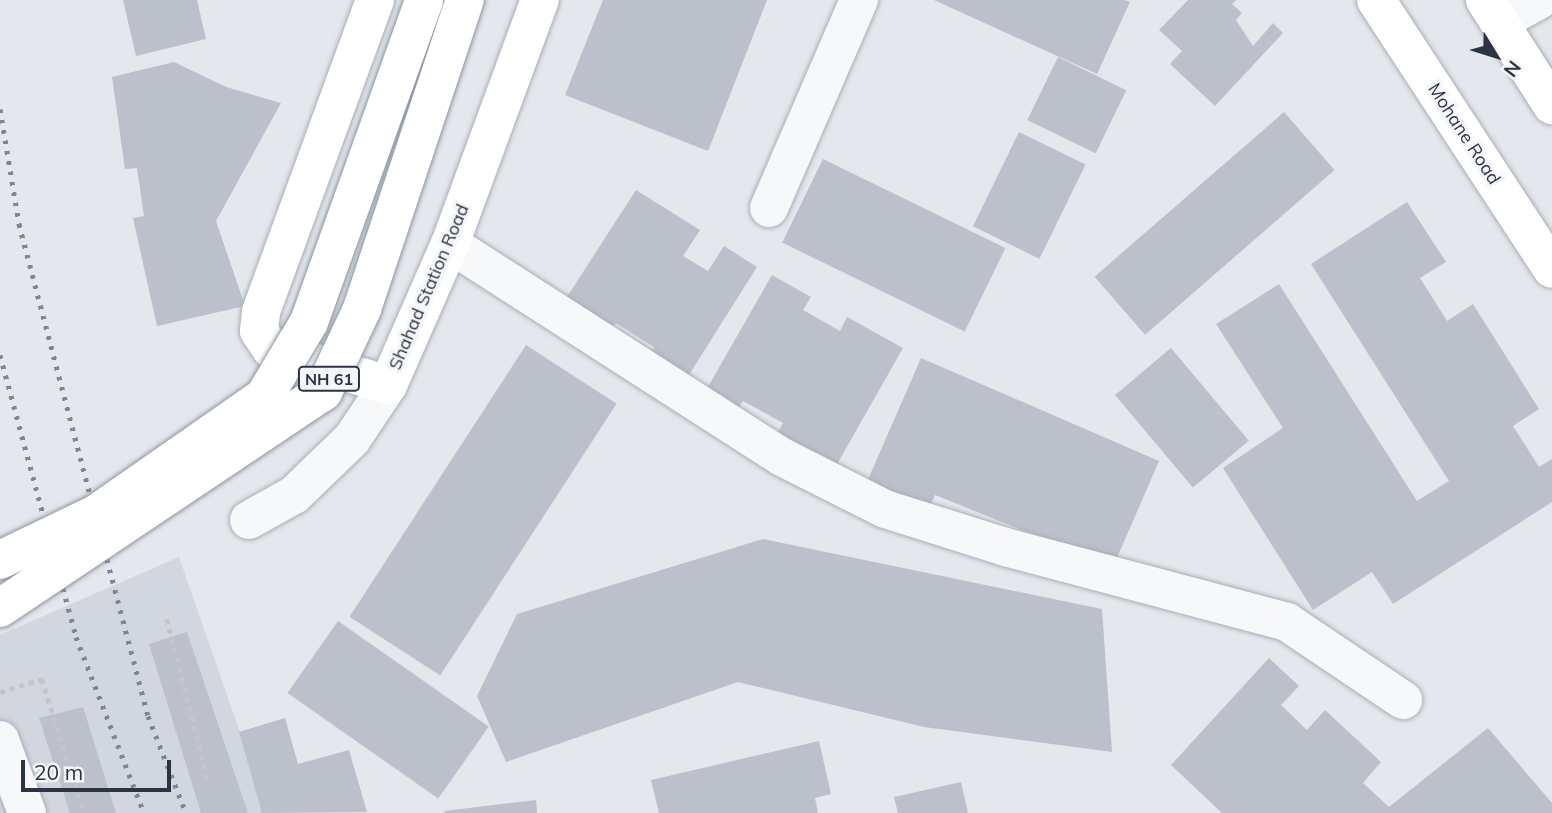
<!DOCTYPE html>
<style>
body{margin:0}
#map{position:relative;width:1552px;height:813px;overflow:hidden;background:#e4e7ec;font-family:Mulish,sans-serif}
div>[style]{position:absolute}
.built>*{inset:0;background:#d2d6de}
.building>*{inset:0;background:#bbc0ca;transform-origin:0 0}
.path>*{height:4.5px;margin-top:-2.25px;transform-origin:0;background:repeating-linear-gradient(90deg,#c2c5cb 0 5px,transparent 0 10px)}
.roads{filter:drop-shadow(0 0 2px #a9aeb7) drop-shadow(0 0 2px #a9aeb7)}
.minor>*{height:38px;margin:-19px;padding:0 19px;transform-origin:19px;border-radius:19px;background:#f7f8fa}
.primary>*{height:38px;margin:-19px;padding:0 19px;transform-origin:19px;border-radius:19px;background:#fff}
.rail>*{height:5px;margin-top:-2.5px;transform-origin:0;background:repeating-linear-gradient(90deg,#7d8696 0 3.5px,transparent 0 10.5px)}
.bridges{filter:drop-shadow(0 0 2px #8b94a3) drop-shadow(0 0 2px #8b94a3)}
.trunk-bridge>*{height:38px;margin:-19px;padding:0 19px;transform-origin:19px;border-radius:19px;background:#fff}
span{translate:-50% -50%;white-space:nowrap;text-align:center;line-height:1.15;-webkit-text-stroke:7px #f4f6f9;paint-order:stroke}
.shield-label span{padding:2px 5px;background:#f4f6f9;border:2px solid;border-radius:5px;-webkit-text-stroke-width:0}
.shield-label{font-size:16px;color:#2b3445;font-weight:700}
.street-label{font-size:18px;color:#2b3445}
.north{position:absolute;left:1461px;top:21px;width:70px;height:70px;-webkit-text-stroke:5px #f4f6f9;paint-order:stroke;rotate:128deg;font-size:19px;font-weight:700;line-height:28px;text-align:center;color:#2b3445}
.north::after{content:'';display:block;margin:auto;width:24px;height:32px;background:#2b3445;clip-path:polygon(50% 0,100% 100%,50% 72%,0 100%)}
.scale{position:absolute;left:21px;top:760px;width:150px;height:32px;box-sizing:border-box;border:4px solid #2b3445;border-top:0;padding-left:9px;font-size:21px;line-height:24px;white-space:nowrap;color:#2b3445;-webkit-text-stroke:5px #f4f6f9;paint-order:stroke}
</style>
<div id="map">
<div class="built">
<div style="clip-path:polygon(179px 557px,268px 813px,0 813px,0 635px)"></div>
</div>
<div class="building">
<div style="clip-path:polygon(123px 0,197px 0,206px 39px,136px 56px)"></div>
<div style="clip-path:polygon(603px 0,767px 0,708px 151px,565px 95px)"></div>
<div style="clip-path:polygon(934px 0,1125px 0,1130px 2px,1097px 74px)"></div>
<div style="clip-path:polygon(1188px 0,1236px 0,1232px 4px,1242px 13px,1236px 20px,1253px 46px,1273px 23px,1283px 33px,1215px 106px,1170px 64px,1182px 51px,1159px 30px)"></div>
<div style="left:1058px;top:57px;width:76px;height:70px;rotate:26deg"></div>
<div style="clip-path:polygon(174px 62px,226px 87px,281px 103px,216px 221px,245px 306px,157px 326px,133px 218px,144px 216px,137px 168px,125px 169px,112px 77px)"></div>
<div style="left:1284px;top:112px;width:77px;height:251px;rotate:49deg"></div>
<div style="left:1019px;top:132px;width:74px;height:105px;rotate:26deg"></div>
<div style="left:823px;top:159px;width:203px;height:93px;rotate:26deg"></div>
<div style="clip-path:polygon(636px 190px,700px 230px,683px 256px,708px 271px,724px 246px,757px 267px,687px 378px,650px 355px,654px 347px,616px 323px,611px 330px,565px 300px)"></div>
<div style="clip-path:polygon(1407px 202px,1446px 262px,1420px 278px,1447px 321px,1473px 304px,1539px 409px,1513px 426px,1539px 467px,1552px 459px,1552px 502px,1393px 604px,1372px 572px,1313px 610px,1223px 468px,1283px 428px,1216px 324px,1279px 284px,1417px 501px,1449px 481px,1311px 264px)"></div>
<div style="clip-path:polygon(772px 275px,811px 297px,803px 310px,840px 331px,847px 317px,903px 348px,836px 466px,778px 432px,783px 423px,743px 401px,737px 409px,705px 392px)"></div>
<div style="left:526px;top:345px;width:108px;height:324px;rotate:33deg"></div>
<div style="left:1171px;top:348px;width:121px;height:73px;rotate:50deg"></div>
<div style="clip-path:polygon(921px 358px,1159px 461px,1113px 567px,935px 495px,928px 510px,866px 484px)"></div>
<div style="clip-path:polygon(763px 539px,1102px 609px,1112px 752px,924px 727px,738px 682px,506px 762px,477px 696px,517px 614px)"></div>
<div style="left:338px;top:621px;width:184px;height:88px;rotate:35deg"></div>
<div style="clip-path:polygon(187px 632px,248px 813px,201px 813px,149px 644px)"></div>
<div style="clip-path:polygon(1269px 658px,1299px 686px,1281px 705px,1307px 730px,1325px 710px,1381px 762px,1363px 783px,1389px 807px,1488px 728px,1552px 803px,1552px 813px,1222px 813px,1171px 765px)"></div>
<div style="clip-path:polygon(83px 707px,116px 813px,70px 813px,39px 718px)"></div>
<div style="clip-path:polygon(285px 718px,298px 764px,349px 750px,367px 812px,262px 813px,239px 732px)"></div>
<div style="clip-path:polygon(819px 741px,831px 794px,815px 798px,818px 813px,659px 813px,651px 780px)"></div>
<div style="clip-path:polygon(961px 782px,968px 813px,898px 813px,894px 797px)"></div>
<div style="clip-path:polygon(536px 800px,537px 813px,445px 813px,444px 811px)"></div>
</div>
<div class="path">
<div style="left:167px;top:619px;width:166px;rotate:75.7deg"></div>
<div style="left:0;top:692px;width:44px;rotate:-17.2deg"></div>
<div style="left:42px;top:679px;width:140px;rotate:72.6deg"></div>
</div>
<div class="roads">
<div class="minor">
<div style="left:1499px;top:22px;width:46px;rotate:-28.8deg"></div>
<div style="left:769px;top:208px;width:227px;rotate:-66.6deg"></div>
<div style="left:450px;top:244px;width:394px;rotate:32.7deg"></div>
<div style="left:782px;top:457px;width:115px;rotate:26.8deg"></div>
<div style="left:885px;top:509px;width:130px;rotate:17.5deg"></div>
<div style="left:1009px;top:548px;width:288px;rotate:14.9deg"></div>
<div style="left:1287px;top:622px;width:140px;rotate:33.9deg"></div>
<div style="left:249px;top:520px;width:51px;rotate:-29.1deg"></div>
<div style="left:294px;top:495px;width:81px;rotate:-44deg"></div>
<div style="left:352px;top:439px;width:65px;rotate:-56.3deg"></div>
<div style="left:0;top:740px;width:78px;rotate:69.7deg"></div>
</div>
<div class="primary">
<div style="left:375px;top:0;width:332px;rotate:110.1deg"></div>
<div style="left:261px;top:312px;width:19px;rotate:96deg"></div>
<div style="left:259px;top:331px;width:22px;rotate:56deg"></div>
<div style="left:271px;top:349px;width:122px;rotate:17.1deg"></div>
<div style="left:388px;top:385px;width:154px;rotate:-66.3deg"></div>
<div style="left:450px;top:244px;width:260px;rotate:-69.8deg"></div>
<div style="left:1376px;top:0;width:321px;rotate:56.8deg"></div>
<div style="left:1485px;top:0;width:125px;rotate:57.5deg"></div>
</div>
</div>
<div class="rail">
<div style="left:0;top:109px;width:117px;rotate:80.6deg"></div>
<div style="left:19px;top:224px;width:509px;rotate:75.31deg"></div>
<div style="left:148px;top:716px;width:104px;rotate:68.6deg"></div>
<div style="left:0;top:355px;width:292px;rotate:74.9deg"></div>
<div style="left:76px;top:637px;width:189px;rotate:68.9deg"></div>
</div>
<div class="bridges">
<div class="trunk-bridge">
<div style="left:0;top:560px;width:106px;rotate:-25.6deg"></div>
<div style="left:96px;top:514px;width:205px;rotate:-34.9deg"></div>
<div style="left:264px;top:397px;width:87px;rotate:-59deg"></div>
<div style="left:309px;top:322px;width:342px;rotate:-70.3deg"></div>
<div style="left:0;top:608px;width:389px;rotate:-33.8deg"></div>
<div style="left:323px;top:392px;width:92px;rotate:-64.8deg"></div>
<div style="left:362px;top:309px;width:326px;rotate:-71.6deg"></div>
</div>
</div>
<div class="shield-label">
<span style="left:329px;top:379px">NH 61</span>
</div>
<div class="street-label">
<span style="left:1464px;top:134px;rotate:57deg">Mohane Road</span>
<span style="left:429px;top:287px;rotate:-67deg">Shahad Station Road</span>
</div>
<div class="north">N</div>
<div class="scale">20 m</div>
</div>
